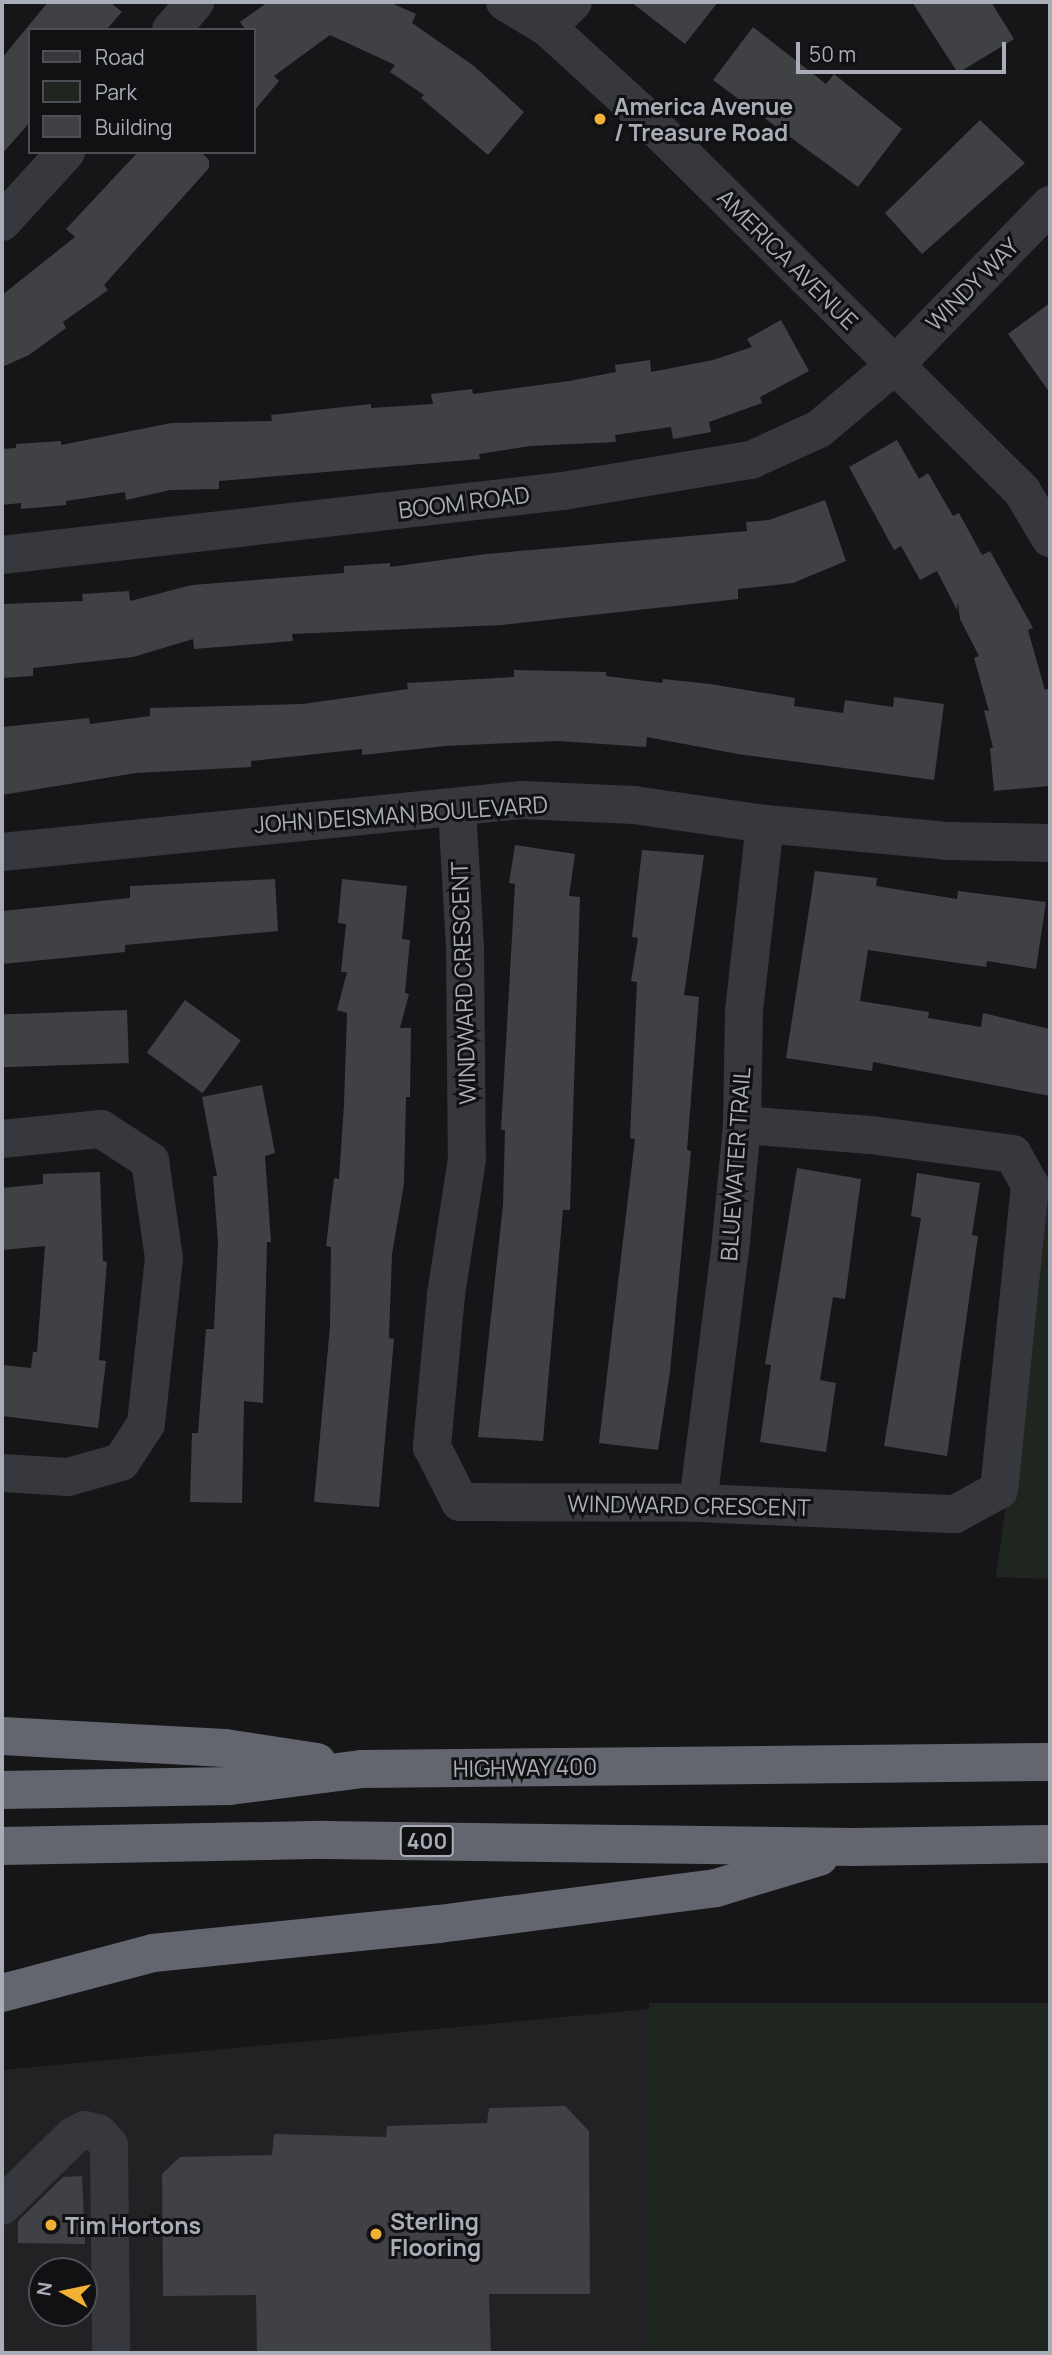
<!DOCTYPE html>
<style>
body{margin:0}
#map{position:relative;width:1052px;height:2355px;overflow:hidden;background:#161618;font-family:Manrope,sans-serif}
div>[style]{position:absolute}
.built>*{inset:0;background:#222225}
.green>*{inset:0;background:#1e261f;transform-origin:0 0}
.building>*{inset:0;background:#404145;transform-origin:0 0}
.minor>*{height:38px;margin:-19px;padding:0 19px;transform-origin:19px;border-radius:19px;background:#37383d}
.highway>*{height:38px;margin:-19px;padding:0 19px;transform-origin:19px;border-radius:19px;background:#63666e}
.dots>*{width:19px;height:19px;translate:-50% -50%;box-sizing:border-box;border:4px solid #111113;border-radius:50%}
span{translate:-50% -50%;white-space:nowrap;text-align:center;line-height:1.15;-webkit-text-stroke:6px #111113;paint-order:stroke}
.shield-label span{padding:2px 5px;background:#111113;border:2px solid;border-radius:5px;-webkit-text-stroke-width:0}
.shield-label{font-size:21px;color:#a8adb8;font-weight:700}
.poi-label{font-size:23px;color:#a8adb8;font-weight:700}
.left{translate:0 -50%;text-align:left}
.street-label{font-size:23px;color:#a8adb8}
.frame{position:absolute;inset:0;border:4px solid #a8adb8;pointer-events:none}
.legend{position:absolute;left:28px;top:28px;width:228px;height:126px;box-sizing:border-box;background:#111113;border:2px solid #4d4f55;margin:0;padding:9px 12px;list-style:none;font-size:21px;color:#a8adb8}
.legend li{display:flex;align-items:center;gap:14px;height:35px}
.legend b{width:35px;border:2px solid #4d4f55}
.north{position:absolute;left:28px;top:2257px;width:70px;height:70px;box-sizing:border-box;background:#111113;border:2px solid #4d4f55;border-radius:50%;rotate:279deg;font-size:19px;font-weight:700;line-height:28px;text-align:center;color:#a8adb8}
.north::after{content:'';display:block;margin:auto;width:24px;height:32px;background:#f2b134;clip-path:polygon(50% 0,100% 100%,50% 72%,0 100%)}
.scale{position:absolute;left:796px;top:42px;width:210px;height:32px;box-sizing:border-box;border:4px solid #a8adb8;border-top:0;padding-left:9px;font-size:21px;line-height:24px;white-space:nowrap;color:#a8adb8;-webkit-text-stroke:5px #111113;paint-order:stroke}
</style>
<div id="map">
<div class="built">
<div style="clip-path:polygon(evenodd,649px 2009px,649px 2353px,2px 2353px,2px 2070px,649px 2009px,42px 2271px,84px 2271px,84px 2313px,42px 2313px,42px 2271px)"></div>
</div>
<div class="green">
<div style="clip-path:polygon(1050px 1176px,1050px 1579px,996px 1577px)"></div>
<div style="left:1050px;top:2003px;width:350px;height:401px;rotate:90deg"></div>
</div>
<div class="building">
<div style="clip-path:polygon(48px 2px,110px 2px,122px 12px,106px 30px,30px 30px,30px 122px,2px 154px,2px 58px)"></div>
<div style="clip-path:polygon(268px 2px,389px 2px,416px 14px,412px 23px,474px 66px,524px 112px,488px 155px,421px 98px,424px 95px,390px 72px,395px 65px,330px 35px,274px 76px,279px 81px,254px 111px,254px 30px,246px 30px,240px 22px)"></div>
<div style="clip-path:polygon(631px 2px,718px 2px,685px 44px)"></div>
<div style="clip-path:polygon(912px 2px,991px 2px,1014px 39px,958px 73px)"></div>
<div style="clip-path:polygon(753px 27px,826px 84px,834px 74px,902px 129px,858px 187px,713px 80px)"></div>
<div style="clip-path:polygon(980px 120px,1025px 163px,922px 254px,885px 213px)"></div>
<div style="clip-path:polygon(138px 152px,201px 152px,209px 160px,209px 168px,104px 285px,108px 290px,63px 322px,66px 328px,29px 355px,2px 367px,2px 295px,75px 237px,66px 229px)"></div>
<div style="clip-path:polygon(1050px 303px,1050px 393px,1008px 334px)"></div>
<div style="clip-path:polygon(781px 320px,809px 371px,760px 397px,762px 403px,709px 422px,711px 432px,673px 439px,671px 427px,615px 435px,616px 442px,530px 446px,479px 454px,480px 459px,219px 481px,219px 489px,170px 490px,126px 500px,125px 492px,66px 501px,66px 505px,21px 509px,21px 503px,2px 505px,2px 449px,16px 448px,16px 444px,61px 441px,61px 445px,171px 423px,272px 421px,271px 415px,371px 404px,371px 408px,433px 404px,431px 394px,472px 389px,473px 394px,569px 381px,616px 372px,615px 365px,650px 360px,651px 372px,713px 360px,752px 347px,747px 339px)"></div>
<div style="clip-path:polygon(897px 440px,919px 479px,928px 473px,953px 516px,959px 513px,982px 555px,990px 551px,1033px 628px,1028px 630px,1045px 690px,1050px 688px,1050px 786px,994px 791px,990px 748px,993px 748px,984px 710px,989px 711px,974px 658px,979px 656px,960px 619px,958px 602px,957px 610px,937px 571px,920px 580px,901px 546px,894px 550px,849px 467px)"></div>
<div style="clip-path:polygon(825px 500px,846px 561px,793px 583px,738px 589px,738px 599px,502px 625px,292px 634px,293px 641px,194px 649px,193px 639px,133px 657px,33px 668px,33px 676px,2px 678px,2px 604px,83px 601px,82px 594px,129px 591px,130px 601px,192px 585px,344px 573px,344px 566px,390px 563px,390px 567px,486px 554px,747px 531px,746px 522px,769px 520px)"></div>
<div style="clip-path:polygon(514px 670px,606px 672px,606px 676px,662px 683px,663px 679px,710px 684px,795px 698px,794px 706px,843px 713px,845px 700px,893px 707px,894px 697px,944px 704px,934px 780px,738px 754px,647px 737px,646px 747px,558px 741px,445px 746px,362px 755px,362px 749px,251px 761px,251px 767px,136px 773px,2px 795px,2px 727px,89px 718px,90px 724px,150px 716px,150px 708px,303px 704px,408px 689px,407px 683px,514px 677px)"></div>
<div style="clip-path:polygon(515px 845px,575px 854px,569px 896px,580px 897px,570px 1210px,563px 1210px,543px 1441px,478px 1437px,503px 1205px,505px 1130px,501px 1130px,515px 884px,509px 883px)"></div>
<div style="clip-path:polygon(642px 850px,704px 855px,684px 995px,699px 997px,687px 1150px,691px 1151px,670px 1372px,658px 1450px,599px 1443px,635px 1139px,630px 1138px,637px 982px,631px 981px,638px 938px,632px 937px)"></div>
<div style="clip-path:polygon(815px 871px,877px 878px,876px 886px,957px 899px,958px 891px,1046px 902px,1036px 969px,987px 961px,986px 967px,868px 950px,860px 1001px,929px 1012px,928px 1018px,981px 1027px,983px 1013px,1050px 1029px,1050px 1096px,873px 1062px,872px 1071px,786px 1058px)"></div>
<div style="clip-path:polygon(275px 879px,278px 931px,125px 945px,125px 952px,2px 964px,2px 911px,130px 898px,130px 886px)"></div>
<div style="clip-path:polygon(342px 879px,407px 886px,402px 939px,410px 940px,405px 993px,409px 994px,400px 1028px,411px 1028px,410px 1097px,406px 1097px,404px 1184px,392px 1254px,389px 1338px,394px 1339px,379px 1507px,314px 1502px,330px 1326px,331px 1247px,326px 1246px,334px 1178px,339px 1179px,344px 1104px,347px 1013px,337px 1010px,347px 972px,341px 972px,346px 924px,338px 923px)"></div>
<div style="left:185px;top:1000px;width:69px;height:65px;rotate:36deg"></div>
<div style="left:127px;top:1010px;width:53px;height:126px;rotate:88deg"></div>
<div style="clip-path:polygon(262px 1085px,275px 1153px,265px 1156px,271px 1242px,267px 1242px,263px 1403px,244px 1401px,242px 1503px,190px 1502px,192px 1433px,198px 1433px,206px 1329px,214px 1329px,218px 1243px,213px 1176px,217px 1176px,202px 1097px)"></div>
<div style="clip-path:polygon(797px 1168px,861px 1179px,845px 1299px,833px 1297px,820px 1380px,836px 1383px,826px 1452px,760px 1442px,771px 1365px,765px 1364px)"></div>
<div style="clip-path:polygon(100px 1172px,103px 1261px,107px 1262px,99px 1360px,106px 1361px,98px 1428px,2px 1416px,2px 1365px,31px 1368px,33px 1352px,37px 1352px,45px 1246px,2px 1250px,2px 1188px,43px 1184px,43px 1174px)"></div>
<div style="clip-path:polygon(917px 1173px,980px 1183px,972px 1235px,978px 1236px,947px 1456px,884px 1446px,921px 1218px,911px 1216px)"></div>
<div style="clip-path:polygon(565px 2106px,589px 2131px,590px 2294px,489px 2294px,491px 2353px,257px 2353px,256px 2295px,163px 2296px,162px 2174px,180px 2157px,272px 2155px,274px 2134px,386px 2137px,387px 2126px,487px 2123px,489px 2108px)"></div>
<div style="clip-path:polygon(82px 2176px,85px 2244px,18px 2243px,18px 2221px,63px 2177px)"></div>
</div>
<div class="minor">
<div style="left:505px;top:2px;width:49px;rotate:30.8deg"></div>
<div style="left:547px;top:27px;width:125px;rotate:42.4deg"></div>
<div style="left:639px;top:111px;width:540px;rotate:44.77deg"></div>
<div style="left:1022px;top:491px;width:55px;rotate:59.2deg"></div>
<div style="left:547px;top:27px;width:36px;rotate:-44deg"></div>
<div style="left:171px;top:30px;width:37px;rotate:-49deg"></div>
<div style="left:2px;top:222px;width:95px;rotate:-47.6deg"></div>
<div style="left:2px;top:555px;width:565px;rotate:-6.51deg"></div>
<div style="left:563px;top:491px;width:191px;rotate:-9.4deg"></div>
<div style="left:751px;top:460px;width:75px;rotate:-24.5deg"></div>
<div style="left:819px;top:429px;width:99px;rotate:-40.1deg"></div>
<div style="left:895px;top:365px;width:223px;rotate:-45.9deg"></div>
<div style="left:457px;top:808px;width:139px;rotate:86.7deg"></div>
<div style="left:465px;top:947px;width:212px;rotate:89.5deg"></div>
<div style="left:467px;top:1159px;width:138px;rotate:98.8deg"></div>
<div style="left:446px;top:1295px;width:153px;rotate:95.3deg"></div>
<div style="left:432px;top:1447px;width:62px;rotate:63deg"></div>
<div style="left:460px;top:1502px;width:238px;rotate:0.2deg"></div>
<div style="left:698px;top:1503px;width:257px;rotate:2.5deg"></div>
<div style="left:955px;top:1514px;width:50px;rotate:-28.6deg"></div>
<div style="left:999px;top:1490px;width:307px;rotate:-84.2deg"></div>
<div style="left:1030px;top:1185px;width:35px;rotate:-119deg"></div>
<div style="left:1013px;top:1154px;width:144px;rotate:-172.4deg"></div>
<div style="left:870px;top:1135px;width:128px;rotate:-175.5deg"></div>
<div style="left:2px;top:852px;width:523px;rotate:-5.71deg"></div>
<div style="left:522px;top:800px;width:112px;rotate:2.6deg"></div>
<div style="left:634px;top:805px;width:132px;rotate:8.3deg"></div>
<div style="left:765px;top:824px;width:183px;rotate:5.3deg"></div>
<div style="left:947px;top:841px;width:103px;rotate:1.1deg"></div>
<div style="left:2px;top:1139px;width:100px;rotate:-5.8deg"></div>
<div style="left:101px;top:1129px;width:59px;rotate:33.1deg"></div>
<div style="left:150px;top:1161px;width:98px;rotate:81.8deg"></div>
<div style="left:164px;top:1258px;width:167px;rotate:96.2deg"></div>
<div style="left:146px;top:1424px;width:45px;rotate:123.3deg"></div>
<div style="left:121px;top:1462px;width:55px;rotate:164.2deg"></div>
<div style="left:68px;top:1477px;width:66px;rotate:-176.5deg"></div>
<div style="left:698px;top:1503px;width:265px;rotate:-82.8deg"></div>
<div style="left:731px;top:1240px;width:116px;rotate:-84.5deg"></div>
<div style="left:742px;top:1125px;width:114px;rotate:-89deg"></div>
<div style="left:744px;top:1011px;width:188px;rotate:-83.6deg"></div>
<div style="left:2px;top:2206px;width:100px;rotate:-44.6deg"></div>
<div style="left:73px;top:2136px;width:13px;rotate:-27deg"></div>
<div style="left:85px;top:2130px;width:13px;rotate:13deg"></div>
<div style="left:98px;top:2133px;width:16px;rotate:47deg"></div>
<div style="left:109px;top:2145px;width:208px;rotate:89.4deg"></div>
</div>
<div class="highway">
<div style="left:2px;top:1736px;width:223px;rotate:3.1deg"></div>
<div style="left:225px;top:1748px;width:93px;rotate:8.7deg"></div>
<div style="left:2px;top:1790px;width:227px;rotate:-1deg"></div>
<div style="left:229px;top:1786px;width:133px;rotate:-7.3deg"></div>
<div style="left:361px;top:1769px;width:689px;rotate:-0.58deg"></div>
<div style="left:2px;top:1846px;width:322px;rotate:-1.1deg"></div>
<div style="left:324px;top:1840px;width:529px;rotate:0.76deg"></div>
<div style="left:853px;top:1847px;width:197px;rotate:-0.9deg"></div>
<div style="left:2px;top:1993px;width:156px;rotate:-14.8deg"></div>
<div style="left:153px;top:1953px;width:287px;rotate:-5.8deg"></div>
<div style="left:439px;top:1924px;width:279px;rotate:-7.4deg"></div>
<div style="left:716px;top:1888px;width:108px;rotate:-16.8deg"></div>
</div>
<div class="dots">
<div style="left:600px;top:119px;background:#f2b134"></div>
<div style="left:51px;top:2225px;background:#f2b134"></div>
<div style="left:376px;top:2234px;background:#f2b134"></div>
</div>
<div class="shield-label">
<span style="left:427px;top:1841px">400</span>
</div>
<div class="poi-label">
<span class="left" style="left:614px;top:119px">America Avenue<br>/ Treasure Road</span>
<span class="left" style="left:390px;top:2234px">Sterling<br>Flooring</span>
<span class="left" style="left:65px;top:2225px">Tim Hortons</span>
</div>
<div class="street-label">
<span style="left:788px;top:259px;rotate:45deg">AMERICA AVENUE</span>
<span style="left:972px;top:284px;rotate:-45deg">WINDY WAY</span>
<span style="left:464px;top:502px;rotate:-7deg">BOOM ROAD</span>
<span style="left:401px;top:814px;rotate:-4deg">JOHN DEISMAN BOULEVARD</span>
<span style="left:463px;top:983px;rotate:-92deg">WINDWARD CRESCENT</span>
<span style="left:735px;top:1164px;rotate:-86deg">BLUEWATER TRAIL</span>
<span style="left:689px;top:1505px;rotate:1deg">WINDWARD CRESCENT</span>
<span style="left:525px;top:1767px;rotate:-1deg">HIGHWAY 400</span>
</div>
<div class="frame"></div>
<ul class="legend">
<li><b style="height:9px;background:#37383d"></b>Road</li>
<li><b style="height:19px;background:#1e261f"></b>Park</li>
<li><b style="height:19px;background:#404145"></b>Building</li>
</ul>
<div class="north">N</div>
<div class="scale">50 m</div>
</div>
